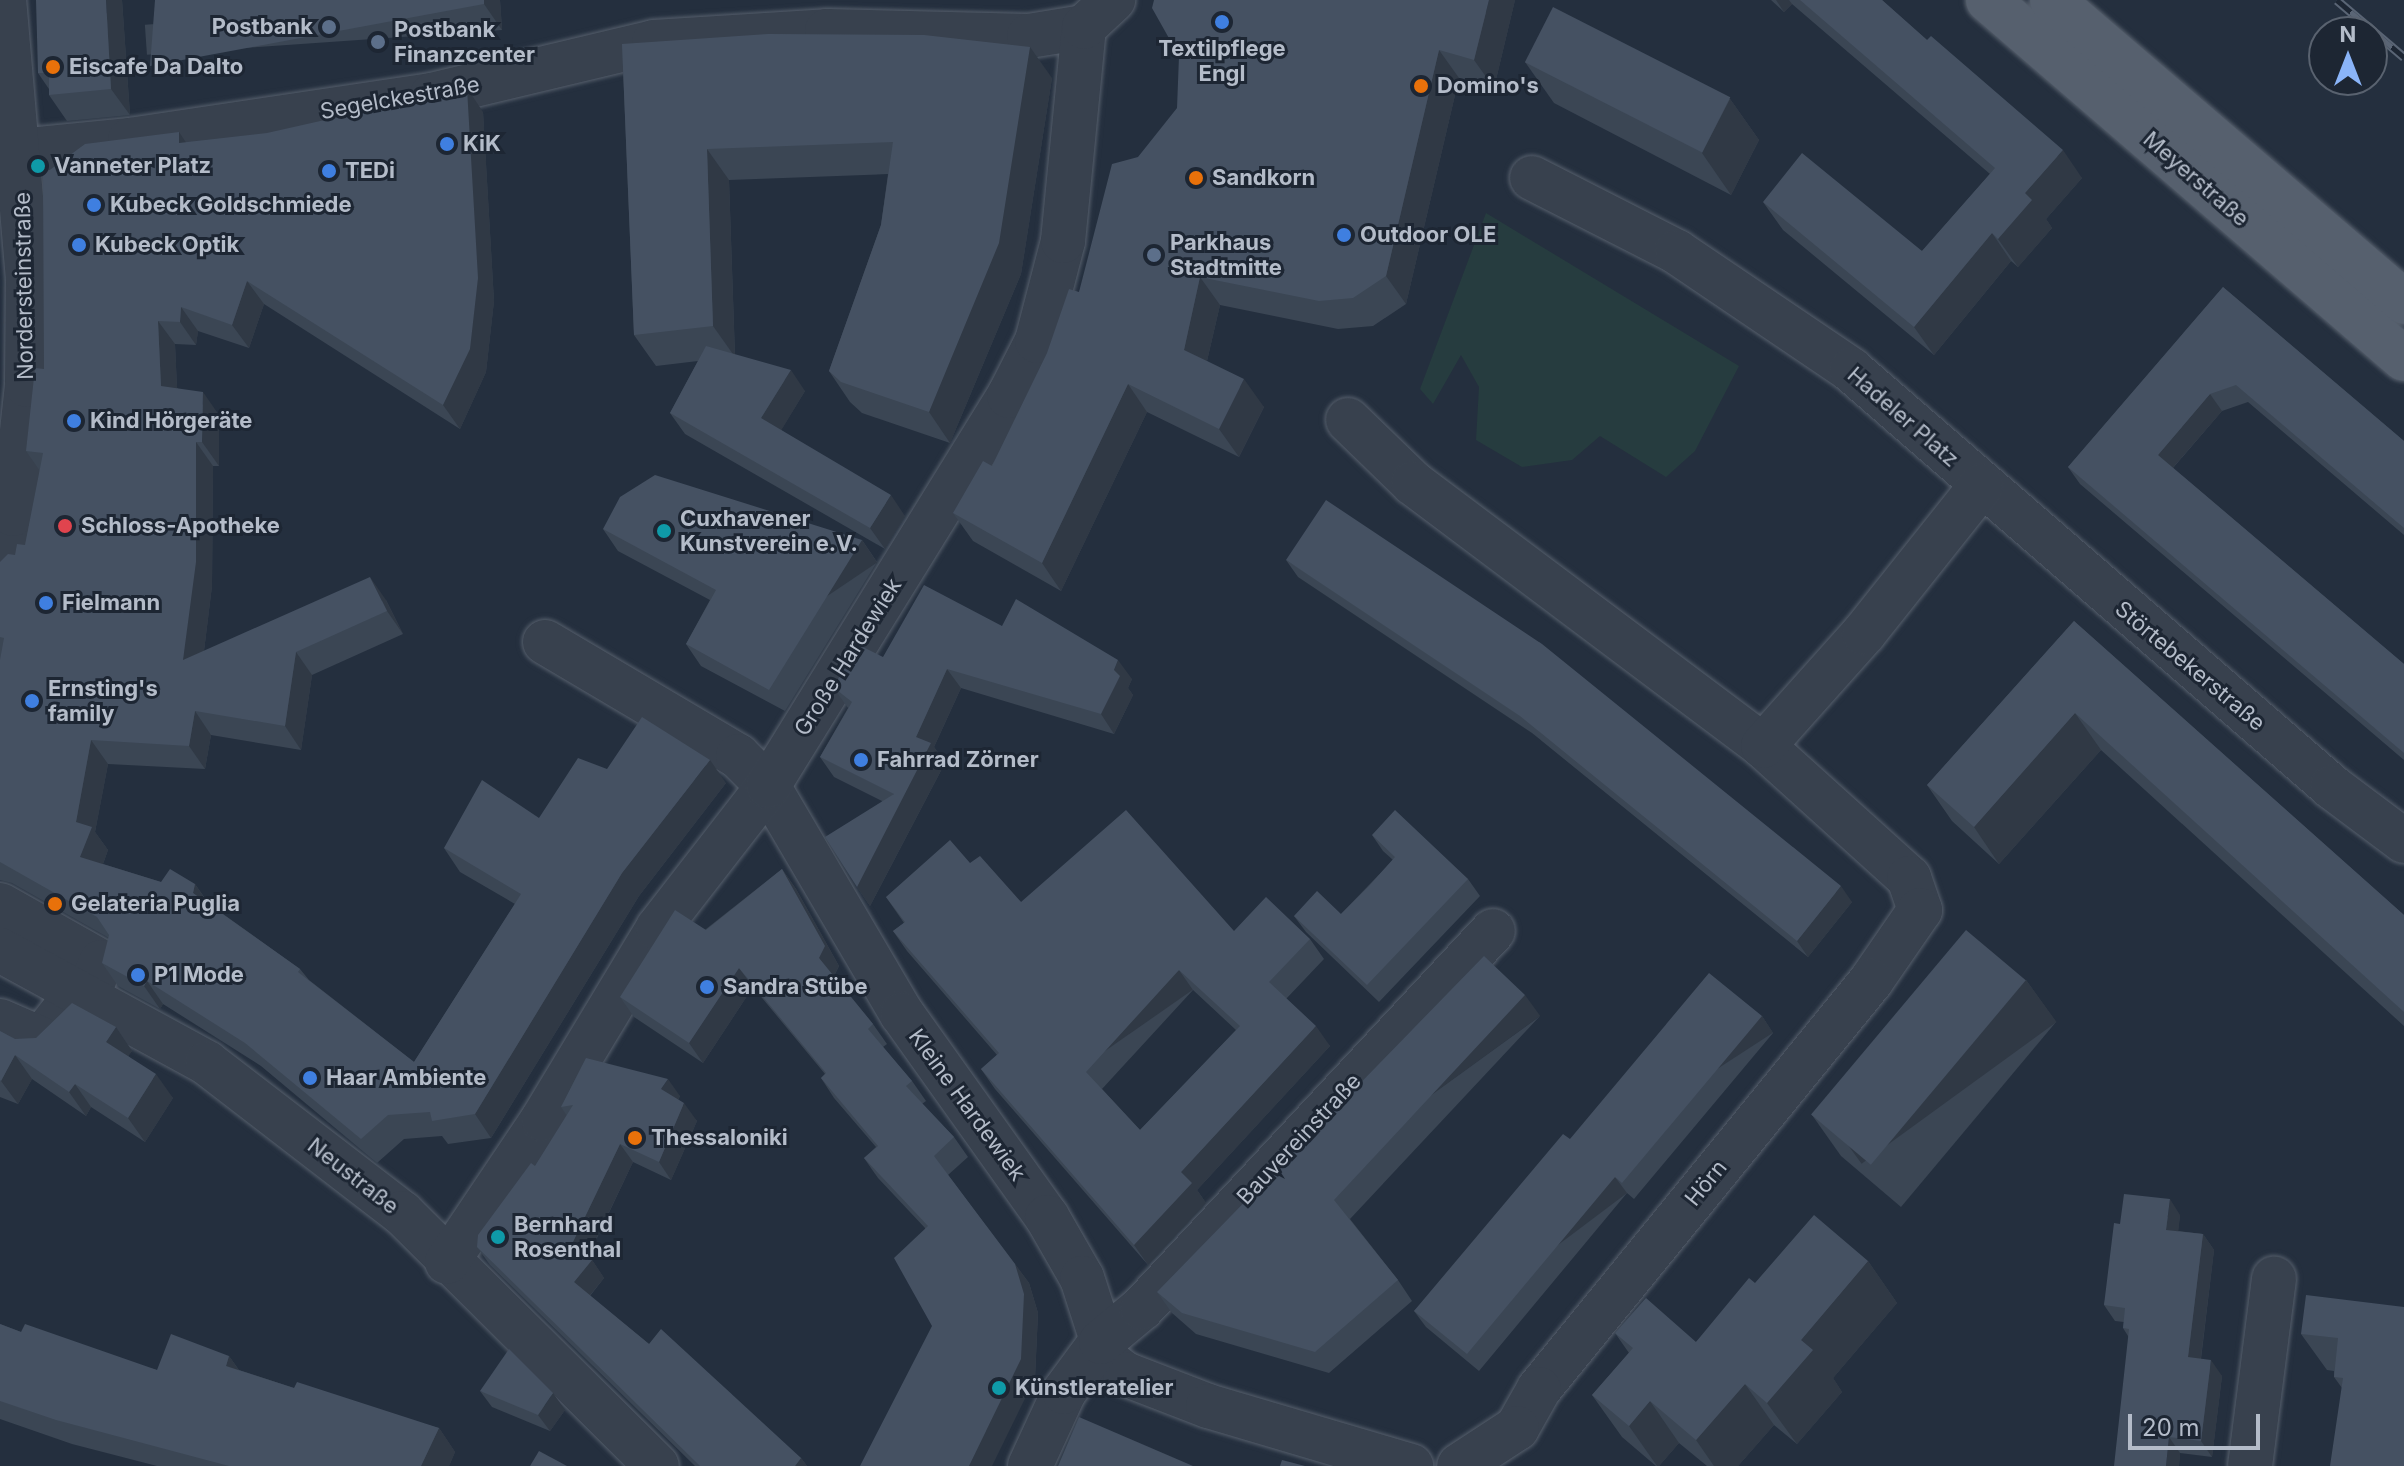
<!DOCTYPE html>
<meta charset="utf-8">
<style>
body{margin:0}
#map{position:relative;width:2404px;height:1466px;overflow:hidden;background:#242f3e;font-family:Inter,sans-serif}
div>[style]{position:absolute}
.green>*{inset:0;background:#263c3f}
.roads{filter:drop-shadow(0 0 2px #565f6c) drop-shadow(0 0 2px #565f6c)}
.minor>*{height:44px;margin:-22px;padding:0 22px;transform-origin:22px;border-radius:22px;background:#38414e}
.major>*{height:44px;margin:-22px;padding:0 22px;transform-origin:22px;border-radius:22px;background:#56606e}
.rail>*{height:9px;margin-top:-4.5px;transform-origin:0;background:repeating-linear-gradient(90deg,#1d2633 0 18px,#5a6575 0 36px);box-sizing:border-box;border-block:2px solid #5a6575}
.wall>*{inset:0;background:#3b4654;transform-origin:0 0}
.shaded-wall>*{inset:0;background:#303945;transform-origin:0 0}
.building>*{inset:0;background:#455162;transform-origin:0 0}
.dots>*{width:22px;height:22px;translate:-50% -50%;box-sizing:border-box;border:4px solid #1d2633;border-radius:50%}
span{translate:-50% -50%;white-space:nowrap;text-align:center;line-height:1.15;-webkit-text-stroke:6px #1d2633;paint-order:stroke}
.poi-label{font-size:22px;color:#b4bcc9;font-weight:700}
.right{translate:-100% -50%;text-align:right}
.left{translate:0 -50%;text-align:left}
.street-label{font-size:22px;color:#b4bcc9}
.north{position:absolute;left:2308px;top:16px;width:80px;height:80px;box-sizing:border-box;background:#1d2633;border:2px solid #59626f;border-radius:50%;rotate:0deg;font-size:22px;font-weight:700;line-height:32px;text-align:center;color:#b4bcc9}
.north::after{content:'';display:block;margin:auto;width:28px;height:36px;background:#8ab4f8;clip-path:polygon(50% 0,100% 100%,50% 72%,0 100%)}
.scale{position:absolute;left:2128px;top:1414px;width:132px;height:36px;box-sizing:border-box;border:4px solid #b4bcc9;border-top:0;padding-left:10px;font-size:24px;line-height:28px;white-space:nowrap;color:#b4bcc9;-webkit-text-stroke:6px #1d2633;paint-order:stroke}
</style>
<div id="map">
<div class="green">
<div style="clip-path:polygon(1486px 213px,1739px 366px,1695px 451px,1666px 477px,1600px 436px,1572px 460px,1522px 467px,1476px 440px,1479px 387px,1461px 355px,1433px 404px,1420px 389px)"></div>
</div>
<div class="roads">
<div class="minor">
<div style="left:0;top:145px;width:20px;rotate:18deg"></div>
<div style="left:19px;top:151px;width:112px;rotate:-5.7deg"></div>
<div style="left:130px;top:140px;width:305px;rotate:-8.5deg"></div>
<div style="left:432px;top:95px;width:228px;rotate:-13.4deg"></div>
<div style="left:654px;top:42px;width:173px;rotate:-3.6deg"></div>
<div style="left:827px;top:31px;width:202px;rotate:1.4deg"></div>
<div style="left:1029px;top:36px;width:56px;rotate:-9.3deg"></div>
<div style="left:1532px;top:178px;width:163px;rotate:27deg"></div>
<div style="left:1677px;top:252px;width:210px;rotate:34.1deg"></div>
<div style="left:1851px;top:370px;width:637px;rotate:40.92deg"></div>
<div style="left:2332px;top:787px;width:90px;rotate:36.9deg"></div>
<div style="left:1348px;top:420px;width:91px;rotate:44.1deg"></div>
<div style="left:1413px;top:483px;width:438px;rotate:36.9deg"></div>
<div style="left:1763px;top:746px;width:197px;rotate:42.1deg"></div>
<div style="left:1909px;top:878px;width:34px;rotate:71deg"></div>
<div style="left:1920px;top:910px;width:86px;rotate:124.6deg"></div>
<div style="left:1871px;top:981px;width:526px;rotate:129.14deg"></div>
<div style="left:1539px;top:1389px;width:45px;rotate:119.4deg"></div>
<div style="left:1517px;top:1428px;width:69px;rotate:146.8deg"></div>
<div style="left:0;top:571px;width:58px;rotate:-77.2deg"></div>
<div style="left:13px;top:514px;width:130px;rotate:-83.8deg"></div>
<div style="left:27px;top:385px;width:106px;rotate:-89.5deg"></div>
<div style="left:28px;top:279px;width:280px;rotate:-94.9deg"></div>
<div style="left:545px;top:642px;width:224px;rotate:30.6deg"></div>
<div style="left:738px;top:756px;width:42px;rotate:45deg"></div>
<div style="left:768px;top:786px;width:264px;rotate:59.6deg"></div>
<div style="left:902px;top:1014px;width:249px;rotate:54.5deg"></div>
<div style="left:1047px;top:1217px;width:70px;rotate:60.2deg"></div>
<div style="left:1082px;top:1278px;width:88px;rotate:72.2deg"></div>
<div style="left:1109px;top:1362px;width:20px;rotate:37deg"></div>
<div style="left:1125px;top:1374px;width:89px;rotate:21.1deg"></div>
<div style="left:1208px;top:1406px;width:212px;rotate:16.5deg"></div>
<div style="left:1763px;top:746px;width:152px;rotate:-48.2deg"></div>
<div style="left:1864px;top:633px;width:188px;rotate:-51.5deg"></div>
<div style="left:0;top:905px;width:116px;rotate:29.4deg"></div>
<div style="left:101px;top:962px;width:41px;rotate:111.5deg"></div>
<div style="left:86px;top:1000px;width:24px;rotate:156deg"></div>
<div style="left:64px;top:1010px;width:37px;rotate:128deg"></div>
<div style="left:41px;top:1039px;width:45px;rotate:-156.3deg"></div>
<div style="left:0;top:950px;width:236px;rotate:28.6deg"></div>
<div style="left:207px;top:1063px;width:246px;rotate:37.6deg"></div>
<div style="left:402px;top:1213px;width:359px;rotate:44.8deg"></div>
<div style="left:447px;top:1262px;width:172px;rotate:-56.1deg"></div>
<div style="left:543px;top:1119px;width:223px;rotate:-58.9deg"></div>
<div style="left:658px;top:928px;width:180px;rotate:-52.2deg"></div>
<div style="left:768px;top:786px;width:458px;rotate:-58.3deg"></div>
<div style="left:1009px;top:396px;width:62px;rotate:-63deg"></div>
<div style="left:1037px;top:341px;width:103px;rotate:-75.4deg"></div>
<div style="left:1063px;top:241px;width:215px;rotate:-84.4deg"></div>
<div style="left:1084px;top:27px;width:40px;rotate:-43deg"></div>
<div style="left:1030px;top:1466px;width:81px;rotate:-65.3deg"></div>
<div style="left:1064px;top:1392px;width:62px;rotate:-53.5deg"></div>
<div style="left:1101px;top:1342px;width:53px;rotate:-39.7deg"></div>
<div style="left:1142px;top:1308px;width:515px;rotate:-47.05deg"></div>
<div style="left:2250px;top:1466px;width:189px;rotate:-82.7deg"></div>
</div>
<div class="major">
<div style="left:1988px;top:0;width:549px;rotate:40.79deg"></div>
<div style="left:2052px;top:0;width:464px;rotate:40.6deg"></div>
</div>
</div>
<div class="rail">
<div style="left:2337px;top:0;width:88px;rotate:40.4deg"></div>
</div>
<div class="wall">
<div style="clip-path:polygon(122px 0,130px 115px,67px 121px,49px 95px,49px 89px,38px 73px)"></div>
<div style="left:500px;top:0;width:30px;height:356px;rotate:86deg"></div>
<div style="clip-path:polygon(1515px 0,1494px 88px,1459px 78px,1406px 304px,1373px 326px,1338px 329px,1220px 305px,1207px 361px,1264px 407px,1239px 457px,1147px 412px,1061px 591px,973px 541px,953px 513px,992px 466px,1079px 292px,1138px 157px)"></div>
<div style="clip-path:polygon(1771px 0,1882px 0,2082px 178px,2046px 219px,2052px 228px,2018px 267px,2011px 261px,1934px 355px,1783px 230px,1763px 202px,1922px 251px,1990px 174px,1792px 4px,1784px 12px)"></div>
<div style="clip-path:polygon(622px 44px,1052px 78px,1021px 274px,950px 443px,862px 413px,850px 402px,829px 371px,881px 225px,888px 174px,729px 180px,735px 355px,805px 391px,781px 430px,905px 516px,885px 549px,685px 434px,670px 413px,698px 361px,656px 366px,634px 335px)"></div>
<div style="clip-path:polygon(1525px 62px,1730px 99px,1759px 140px,1731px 195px,1554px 103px)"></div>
<div style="clip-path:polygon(483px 112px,494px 301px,486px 372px,460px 429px,264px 304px,249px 348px,198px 331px,196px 345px,175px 344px,177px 388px,219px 415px,219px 466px,213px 466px,212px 586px,204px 651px,386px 600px,403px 634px,312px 675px,301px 750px,211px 735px,205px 769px,108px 764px,95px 832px,108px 850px,103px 864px,161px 882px,195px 884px,209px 904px,300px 969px,309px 980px,414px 1062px,515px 904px,460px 872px,444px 848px,539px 818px,607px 769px,726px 783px,639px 896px,491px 1138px,448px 1144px,442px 1136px,404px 1139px,377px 1163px,261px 1066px,163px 1004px,160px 1009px,118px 986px,102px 963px,109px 938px,12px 883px,0 880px,0 562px,15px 555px,25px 545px,40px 471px,26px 451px,44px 369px,186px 142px)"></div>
<div style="clip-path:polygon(2223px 287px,2404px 441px,2404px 535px,2248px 402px,2222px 411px,2173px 468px,2404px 664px,2404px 760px,2080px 484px,2068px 467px)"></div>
<div style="clip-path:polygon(603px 529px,862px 540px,877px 562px,785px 711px,701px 666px,686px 644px,710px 600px,618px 551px)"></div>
<div style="clip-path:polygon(1286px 560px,1852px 902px,1808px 957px,1532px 733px,1298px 577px)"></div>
<div style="clip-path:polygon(2074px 621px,2404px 915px,2404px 1026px,2101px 750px,1999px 864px,1952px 821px,1927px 785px)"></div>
<div style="clip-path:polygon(1002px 626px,1132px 679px,1128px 688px,1133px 695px,1114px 734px,961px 688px,934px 747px,945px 763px,870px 906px,857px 887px,882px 801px,834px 777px,820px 757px,848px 708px,833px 687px,883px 657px)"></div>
<div style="clip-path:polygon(1372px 835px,1468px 879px,1480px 896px,1379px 1002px,1306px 932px,1294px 916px,1341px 914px,1393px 860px,1383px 851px)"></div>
<div style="clip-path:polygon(evenodd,970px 863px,1021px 902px,1234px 931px,1310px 939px,1324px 959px,1286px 999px,1330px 1046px,1197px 1190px,1206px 1203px,1148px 1265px,995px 1089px,981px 1069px,997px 1055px,907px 951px,893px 931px,904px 923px,886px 897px,970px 863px,1193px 990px,1236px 1030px,1140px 1130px,1102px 1089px,1193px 990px)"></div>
<div style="clip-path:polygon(782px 869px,796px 889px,839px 966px,834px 976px,873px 1024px,887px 1044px,883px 1047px,912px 1081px,926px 1101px,922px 1104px,954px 1137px,968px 1157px,948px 1175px,1029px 1283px,1038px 1313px,1035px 1378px,932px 1326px,925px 1228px,878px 1178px,864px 1158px,876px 1147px,834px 1098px,821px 1078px,825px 1074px,753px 987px,703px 1063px,634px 1017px,620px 997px)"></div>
<div style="clip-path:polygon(2026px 980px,2056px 1022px,1901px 1207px,1841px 1156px,1812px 1115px)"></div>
<div style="clip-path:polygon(1540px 1016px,1350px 1219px,1398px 1280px,1412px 1301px,1329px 1373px,1196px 1334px,1172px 1313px,1157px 1292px)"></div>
<div style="clip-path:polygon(1762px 1016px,1773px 1033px,1634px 1199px,1627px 1193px,1479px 1371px,1426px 1327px,1414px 1311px,1570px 1139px)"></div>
<div style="clip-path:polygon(116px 1027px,132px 1051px,128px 1056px,173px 1098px,145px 1142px,91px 1107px,86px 1116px,32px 1079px,18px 1104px,0 1097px,0 1031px,15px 1039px,36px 1038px)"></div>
<div style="clip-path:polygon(586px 1058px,680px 1096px,678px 1100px,697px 1121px,671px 1180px,633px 1162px,588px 1257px,592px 1260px,604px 1278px,590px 1296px,649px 1344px,801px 1458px,807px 1466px,695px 1466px,490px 1265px,477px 1247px,535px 1166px,567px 1116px,561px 1107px)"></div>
<div style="clip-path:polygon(2180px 1215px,2178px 1231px,2203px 1234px,2214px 1250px,2201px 1359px,2222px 1376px,2212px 1457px,2180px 1453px,2179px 1466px,2128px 1336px,2123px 1328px,2124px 1322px,2115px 1321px,2104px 1305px,2120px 1224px)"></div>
<div style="clip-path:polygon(1868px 1261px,1897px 1303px,1833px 1378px,1842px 1392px,1797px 1444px,1774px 1425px,1738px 1466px,1707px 1466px,1679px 1443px,1659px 1466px,1656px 1466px,1622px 1437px,1592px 1395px,1629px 1353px,1615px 1333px,1696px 1342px,1755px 1283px)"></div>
<div style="clip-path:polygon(2404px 1307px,2342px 1388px,2334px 1377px,2334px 1371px,2327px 1370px,2301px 1334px)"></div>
<div style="clip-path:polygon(0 1324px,21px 1332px,157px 1370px,229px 1356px,239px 1370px,294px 1388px,439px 1428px,455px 1452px,449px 1466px,157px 1466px,72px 1444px,0 1419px)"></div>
<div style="clip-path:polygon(480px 1391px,565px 1410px,550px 1431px,492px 1407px)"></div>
</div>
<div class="shaded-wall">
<div style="clip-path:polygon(106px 0,122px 0,130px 115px,111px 89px)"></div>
<div style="clip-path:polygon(484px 0,500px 0,502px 30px,484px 4px)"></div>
<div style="clip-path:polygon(1489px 0,1515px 0,1494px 88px,1474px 60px)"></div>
<div style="clip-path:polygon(1776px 0,1789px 0,1792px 4px,1784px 12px)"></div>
<div style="clip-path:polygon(1030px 47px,1052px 78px,1021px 274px,950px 443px,929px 412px)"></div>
<div style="clip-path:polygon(1439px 50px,1459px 78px,1406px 304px,1386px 276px)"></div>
<div style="clip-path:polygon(467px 88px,483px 112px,494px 301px,486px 372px,460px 429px,443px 405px)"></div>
<div style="clip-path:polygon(1730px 99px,1759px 140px,1731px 195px,1702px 153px)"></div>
<div style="clip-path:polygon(179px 132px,195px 156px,179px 143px)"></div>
<div style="clip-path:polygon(707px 149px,729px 180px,735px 357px,713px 326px)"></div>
<div style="clip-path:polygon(2063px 150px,2082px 178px,2046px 219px,2052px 228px,2018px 267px,1998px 239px,2025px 193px)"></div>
<div style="clip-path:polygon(1992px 233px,2011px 261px,1934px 355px,1914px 327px)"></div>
<div style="clip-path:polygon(1200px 277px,1220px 305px,1203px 378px,1184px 350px)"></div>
<div style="clip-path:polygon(247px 281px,264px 304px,249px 348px,232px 325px)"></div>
<div style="clip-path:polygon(181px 307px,198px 331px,196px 345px,180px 322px)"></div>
<div style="clip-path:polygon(158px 321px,175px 344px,178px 410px,161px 386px)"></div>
<div style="clip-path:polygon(791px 370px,805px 391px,776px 439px,761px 418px)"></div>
<div style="clip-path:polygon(1244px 379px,1264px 407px,1239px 457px,1219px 429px)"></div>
<div style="clip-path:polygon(1128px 384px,1147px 412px,1061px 591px,1042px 563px)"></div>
<div style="clip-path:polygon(203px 392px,219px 415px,219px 466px,202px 442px)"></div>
<div style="clip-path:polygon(2210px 394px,2222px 411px,2169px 472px,2158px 455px)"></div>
<div style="clip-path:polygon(196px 442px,213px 466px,212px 586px,200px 683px,183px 660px)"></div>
<div style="clip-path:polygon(891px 495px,905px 516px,885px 549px,870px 528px)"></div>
<div style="left:862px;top:540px;width:27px;height:176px;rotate:56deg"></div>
<div style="clip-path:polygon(370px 577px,386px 600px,403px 634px,387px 611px)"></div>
<div style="clip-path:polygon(296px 652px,312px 675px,301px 750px,285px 726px)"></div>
<div style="clip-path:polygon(1118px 660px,1132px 679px,1128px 688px,1133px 695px,1114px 734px,1101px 714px,1114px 670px)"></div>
<div style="clip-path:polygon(947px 669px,961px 688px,934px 747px,945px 763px,870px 906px,857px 887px,916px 737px)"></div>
<div style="clip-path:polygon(195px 711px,211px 735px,205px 769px,189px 746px)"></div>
<div style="clip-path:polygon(2075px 713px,2101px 750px,1999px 864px,1974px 827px)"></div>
<div style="clip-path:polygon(91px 740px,108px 764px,95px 832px,108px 850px,97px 880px,80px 857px,76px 822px)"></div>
<div style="clip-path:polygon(710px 760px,726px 783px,639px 896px,491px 1138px,475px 1114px,622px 873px)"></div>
<div style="clip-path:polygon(782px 869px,796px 889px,839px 966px,833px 978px,819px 958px)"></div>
<div style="clip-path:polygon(195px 884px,211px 908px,193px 893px)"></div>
<div style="clip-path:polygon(1841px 886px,1852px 902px,1808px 957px,1797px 941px)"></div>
<div style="clip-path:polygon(739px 968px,753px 987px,703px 1063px,689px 1043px)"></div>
<div style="left:1179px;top:970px;width:24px;height:138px;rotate:55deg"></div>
<div style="left:2026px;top:980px;width:52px;height:241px;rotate:54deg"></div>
<div style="clip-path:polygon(147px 981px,163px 1004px,160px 1009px,144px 986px)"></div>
<div style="left:1525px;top:995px;width:26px;height:280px;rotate:54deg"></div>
<div style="left:1762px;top:1016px;width:20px;height:218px;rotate:57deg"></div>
<div style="clip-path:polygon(1316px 1026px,1330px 1046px,1197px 1190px,1206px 1203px,1148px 1265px,1134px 1245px,1181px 1172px)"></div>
<div style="clip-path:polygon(116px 1027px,132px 1051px,122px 1065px,106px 1042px)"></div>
<div style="clip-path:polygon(15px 1055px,32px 1079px,18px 1104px,1px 1081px)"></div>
<div style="clip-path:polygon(156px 1074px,173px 1098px,145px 1142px,128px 1118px)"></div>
<div style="clip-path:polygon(668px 1079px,680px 1096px,674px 1107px,661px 1089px)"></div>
<div style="clip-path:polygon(75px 1084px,91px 1107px,86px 1116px,69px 1092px)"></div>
<div style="clip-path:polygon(684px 1103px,697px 1121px,671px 1180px,659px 1162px)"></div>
<div style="clip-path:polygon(620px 1144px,633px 1162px,585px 1262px,572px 1244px)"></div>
<div style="left:1615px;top:1177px;width:20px;height:231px;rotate:53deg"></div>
<div style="clip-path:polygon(2170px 1199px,2180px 1215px,2177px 1245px,2166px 1230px)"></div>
<div style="clip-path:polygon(2203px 1234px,2214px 1250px,2199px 1373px,2188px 1357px)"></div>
<div style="clip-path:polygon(592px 1260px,604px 1278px,586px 1300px,574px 1282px)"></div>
<div style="clip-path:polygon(1868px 1261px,1897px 1303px,1833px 1378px,1842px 1392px,1797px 1444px,1767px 1403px,1801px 1340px)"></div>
<div style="clip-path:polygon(1015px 1264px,1029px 1283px,1038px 1313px,1035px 1378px,992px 1466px,969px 1466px)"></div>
<div style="clip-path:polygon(229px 1356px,245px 1379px,226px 1366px)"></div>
<div style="clip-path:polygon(2211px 1360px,2222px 1376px,2212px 1457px,2201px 1441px)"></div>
<div style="clip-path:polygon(1745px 1384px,1774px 1425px,1738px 1466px,1714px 1466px,1696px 1440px)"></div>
<div style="clip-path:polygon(553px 1393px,565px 1410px,550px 1431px,538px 1415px)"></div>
<div style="clip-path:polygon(1650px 1401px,1679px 1443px,1659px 1466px,1657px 1466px,1629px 1426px)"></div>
<div style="clip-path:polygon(439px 1428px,455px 1452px,449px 1466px,421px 1466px)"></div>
<div style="clip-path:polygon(2169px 1437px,2180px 1453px,2179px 1466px,2166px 1466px)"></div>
<div style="clip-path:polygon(801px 1458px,807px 1466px,795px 1466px)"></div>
</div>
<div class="building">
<div style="clip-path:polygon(36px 0,106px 0,111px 89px,49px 95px,49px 73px,38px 73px)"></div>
<div style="clip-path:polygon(155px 0,484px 0,484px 4px,150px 66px)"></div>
<div style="clip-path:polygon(1154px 0,1489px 0,1474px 60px,1439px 50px,1386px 276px,1353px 298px,1319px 301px,1200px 277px,1184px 350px,1244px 379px,1219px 429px,1128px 384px,1042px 563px,953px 513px,983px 461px,992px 466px,1047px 353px,1069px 289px,1079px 292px,1112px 164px,1138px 157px,1177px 108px,1179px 56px,1152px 8px)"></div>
<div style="clip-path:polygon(1800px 0,1882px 0,1927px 40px,1931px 36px,2063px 150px,2025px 193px,2032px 200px,1998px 239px,1992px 233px,1914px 327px,1763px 202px,1802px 153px,1922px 251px,1995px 168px)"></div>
<div style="left:1553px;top:7px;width:199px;height:62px;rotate:27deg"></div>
<div style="clip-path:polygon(768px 34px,924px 35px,1030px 47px,999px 243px,929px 412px,841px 382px,829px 371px,881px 225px,893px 142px,707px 149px,713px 326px,634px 335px,622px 44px)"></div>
<div style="clip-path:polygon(467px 88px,478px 278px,470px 349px,443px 405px,247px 281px,232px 325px,181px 307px,180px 322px,158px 321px,161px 386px,203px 392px,202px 442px,196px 442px,196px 562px,183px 660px,370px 577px,387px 611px,296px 652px,285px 726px,195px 711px,189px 746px,91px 740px,76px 822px,92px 827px,80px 857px,161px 882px,170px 869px,195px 884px,193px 893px,300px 969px,298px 972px,414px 1062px,521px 894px,444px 848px,482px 780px,539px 818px,578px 758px,607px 769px,642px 717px,710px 760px,622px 873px,475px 1114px,432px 1121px,430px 1112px,388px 1115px,361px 1139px,245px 1043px,147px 981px,144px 986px,102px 963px,109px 935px,97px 917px,0 862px,0 660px,4px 638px,0 637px,0 562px,8px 554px,15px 555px,17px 544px,25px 545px,43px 453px,26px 451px,35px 368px,44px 369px,43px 175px,85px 144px,179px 132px,179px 143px,267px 133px)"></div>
<div style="clip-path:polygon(2223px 287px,2404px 441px,2404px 528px,2236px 385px,2210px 394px,2158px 455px,2404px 664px,2404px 753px,2068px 467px)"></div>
<div style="clip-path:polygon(706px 346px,791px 370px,761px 418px,891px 495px,870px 528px,670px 413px)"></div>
<div style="clip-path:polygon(655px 475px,862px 540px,769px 690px,686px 644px,716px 590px,603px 529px,620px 497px)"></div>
<div style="clip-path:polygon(1326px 500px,1542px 644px,1841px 886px,1797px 941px,1520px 716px,1286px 560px)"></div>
<div style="clip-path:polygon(924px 585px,1002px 626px,1016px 599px,1118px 660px,1114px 670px,1120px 676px,1101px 714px,947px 669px,916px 737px,931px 743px,857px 887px,825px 837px,894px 794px,820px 757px,852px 702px,833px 687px,859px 645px,883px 657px)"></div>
<div style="clip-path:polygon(2074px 621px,2404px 915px,2404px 1012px,2075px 713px,1974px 827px,1927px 785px)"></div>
<div style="clip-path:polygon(evenodd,1126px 810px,1234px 931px,1266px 897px,1310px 939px,1269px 982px,1316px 1026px,1181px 1172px,1192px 1183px,1134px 1245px,981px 1069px,999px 1053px,893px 931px,905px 922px,886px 897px,950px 840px,970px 863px,980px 856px,1021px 902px,1126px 810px,1179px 970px,1240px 1026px,1140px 1130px,1086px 1072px,1179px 970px)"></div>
<div style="clip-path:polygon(1395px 810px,1468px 879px,1367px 985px,1294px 916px,1317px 891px,1341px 914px,1369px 886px,1395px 857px,1372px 835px)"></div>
<div style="clip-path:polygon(782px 869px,825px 946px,819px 958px,873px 1024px,868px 1029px,912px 1081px,906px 1086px,954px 1137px,934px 1156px,1015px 1264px,1024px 1294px,1021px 1359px,969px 1466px,860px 1466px,932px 1326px,894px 1258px,928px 1226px,864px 1158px,878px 1146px,821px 1078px,826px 1073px,739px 968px,689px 1043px,620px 997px,675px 910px,706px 930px)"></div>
<div style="left:1966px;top:930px;width:78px;height:241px;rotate:40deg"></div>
<div style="clip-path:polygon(1484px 956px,1525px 995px,1334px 1200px,1398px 1280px,1315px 1352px,1182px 1313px,1157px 1292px)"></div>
<div style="clip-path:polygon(1709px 973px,1762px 1016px,1622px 1183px,1615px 1177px,1467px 1354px,1414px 1311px,1563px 1134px,1570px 1139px)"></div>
<div style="clip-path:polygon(72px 1003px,116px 1027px,106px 1042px,156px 1074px,128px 1118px,75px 1084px,69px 1092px,15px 1055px,1px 1081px,0 1080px,0 1031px,15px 1039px,36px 1038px)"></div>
<div style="clip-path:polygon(586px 1058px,668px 1079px,661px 1089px,684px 1103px,659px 1162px,620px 1144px,572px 1244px,592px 1260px,574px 1282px,649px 1344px,661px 1329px,801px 1458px,795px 1466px,700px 1466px,477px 1247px,478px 1235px,531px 1163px,535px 1166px,573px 1105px,561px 1107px)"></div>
<div style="clip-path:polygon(2124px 1194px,2170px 1199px,2166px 1230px,2203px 1234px,2188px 1357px,2211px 1360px,2201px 1441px,2169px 1437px,2166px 1466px,2114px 1466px,2129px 1329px,2123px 1328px,2125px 1308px,2104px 1305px,2114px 1223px,2120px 1224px)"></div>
<div style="clip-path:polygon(1814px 1215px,1868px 1261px,1801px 1340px,1813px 1350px,1767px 1403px,1745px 1384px,1696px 1440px,1650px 1401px,1629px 1426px,1592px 1395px,1633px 1348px,1615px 1333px,1646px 1298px,1696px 1342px,1749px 1278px,1755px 1283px)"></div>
<div style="clip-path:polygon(2306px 1295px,2404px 1307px,2404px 1466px,2330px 1466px,2343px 1378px,2334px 1377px,2338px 1338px,2301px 1334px)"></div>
<div style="clip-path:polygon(0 1324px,21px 1332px,25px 1324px,157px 1370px,171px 1334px,229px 1356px,226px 1366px,294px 1388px,297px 1382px,439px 1428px,421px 1466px,229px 1466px,56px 1420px,0 1401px)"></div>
<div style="clip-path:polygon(509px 1349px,553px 1393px,538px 1415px,480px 1391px)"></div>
<div style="clip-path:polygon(1079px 1417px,1193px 1466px,1058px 1466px)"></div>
<div style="clip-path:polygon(539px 1451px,567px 1466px,530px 1466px)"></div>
<div style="clip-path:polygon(1282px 1460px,1305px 1466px,1280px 1466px)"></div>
</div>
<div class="dots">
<div style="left:1222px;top:22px;background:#3f7fe0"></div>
<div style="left:329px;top:27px;background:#5c6f8a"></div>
<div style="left:378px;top:42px;background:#5c6f8a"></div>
<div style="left:53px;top:67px;background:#e8710a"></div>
<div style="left:1421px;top:86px;background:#e8710a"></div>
<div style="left:447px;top:144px;background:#3f7fe0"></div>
<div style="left:38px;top:166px;background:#0f9aa8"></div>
<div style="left:329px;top:171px;background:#3f7fe0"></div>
<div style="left:1196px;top:178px;background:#e8710a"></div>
<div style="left:94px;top:205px;background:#3f7fe0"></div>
<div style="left:1344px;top:235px;background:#3f7fe0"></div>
<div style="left:79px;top:245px;background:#3f7fe0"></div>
<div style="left:1154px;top:255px;background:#5c6f8a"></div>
<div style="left:74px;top:421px;background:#3f7fe0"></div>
<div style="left:65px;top:526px;background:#e0444e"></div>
<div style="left:664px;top:531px;background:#0f9aa8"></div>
<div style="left:46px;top:603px;background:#3f7fe0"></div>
<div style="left:32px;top:701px;background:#3f7fe0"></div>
<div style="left:861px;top:760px;background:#3f7fe0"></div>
<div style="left:55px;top:904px;background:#e8710a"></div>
<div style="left:138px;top:975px;background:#3f7fe0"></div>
<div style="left:707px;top:987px;background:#3f7fe0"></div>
<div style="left:310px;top:1078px;background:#3f7fe0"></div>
<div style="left:635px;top:1138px;background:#e8710a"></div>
<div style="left:498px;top:1237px;background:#0f9aa8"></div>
<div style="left:999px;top:1388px;background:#0f9aa8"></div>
</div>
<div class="poi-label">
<span class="right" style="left:313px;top:27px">Postbank</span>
<span class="left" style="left:394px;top:42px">Postbank<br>Finanzcenter</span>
<span style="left:1222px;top:61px">Textilpflege<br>Engl</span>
<span class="left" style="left:69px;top:67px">Eiscafe Da Dalto</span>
<span class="left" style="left:1437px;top:86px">Domino's</span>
<span class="left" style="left:463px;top:144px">KiK</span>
<span class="left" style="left:54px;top:166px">Vanneter Platz</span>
<span class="left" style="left:345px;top:171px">TEDi</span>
<span class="left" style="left:1212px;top:178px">Sandkorn</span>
<span class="left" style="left:110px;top:205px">Kubeck Goldschmiede</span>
<span class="left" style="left:1360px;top:235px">Outdoor OLE</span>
<span class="left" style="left:1170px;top:255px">Parkhaus<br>Stadtmitte</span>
<span class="left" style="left:95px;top:245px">Kubeck Optik</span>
<span class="left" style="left:90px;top:421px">Kind Hörgeräte</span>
<span class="left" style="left:680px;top:531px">Cuxhavener<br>Kunstverein e.V.</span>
<span class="left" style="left:81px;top:526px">Schloss-Apotheke</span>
<span class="left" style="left:62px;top:603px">Fielmann</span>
<span class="left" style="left:48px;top:701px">Ernsting's<br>family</span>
<span class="left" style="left:877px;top:760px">Fahrrad Zörner</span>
<span class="left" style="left:71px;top:904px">Gelateria Puglia</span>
<span class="left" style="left:154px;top:975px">P1 Mode</span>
<span class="left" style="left:723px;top:987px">Sandra Stübe</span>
<span class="left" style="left:326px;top:1078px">Haar Ambiente</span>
<span class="left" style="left:651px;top:1138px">Thessaloniki</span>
<span class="left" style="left:514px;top:1237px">Bernhard<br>Rosenthal</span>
<span class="left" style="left:1015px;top:1388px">Künstleratelier</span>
</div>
<div class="street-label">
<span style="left:400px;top:98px;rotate:-10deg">Segelckestraße</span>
<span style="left:2196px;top:179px;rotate:41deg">Meyerstraße</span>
<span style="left:24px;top:286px;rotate:-91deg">Nordersteinstraße</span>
<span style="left:1903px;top:417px;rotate:41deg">Hadeler Platz</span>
<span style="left:848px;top:657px;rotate:-58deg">Große Hardewiek</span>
<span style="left:2190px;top:666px;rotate:40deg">Störtebekerstraße</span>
<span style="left:967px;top:1105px;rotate:54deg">Kleine Hardewiek</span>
<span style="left:1299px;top:1139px;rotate:-47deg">Bauvereinstraße</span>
<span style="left:353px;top:1176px;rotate:38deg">Neustraße</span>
<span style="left:1706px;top:1183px;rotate:-51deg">Hörn</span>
</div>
<div class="north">N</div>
<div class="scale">20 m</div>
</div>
